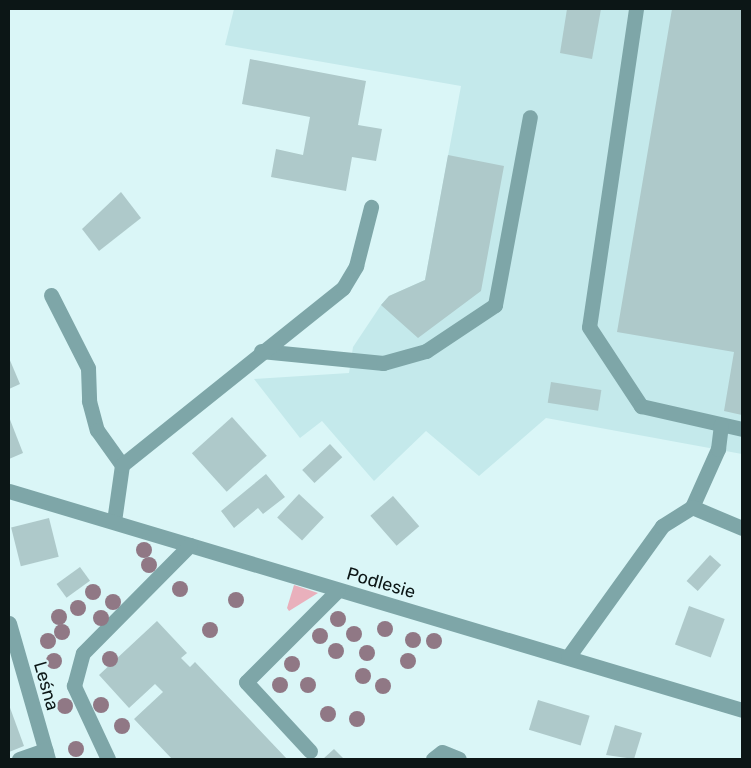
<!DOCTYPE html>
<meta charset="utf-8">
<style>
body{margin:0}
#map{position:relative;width:751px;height:768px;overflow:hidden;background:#daf6f7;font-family:Rubik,sans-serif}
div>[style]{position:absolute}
.built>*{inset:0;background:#c4e9eb}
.green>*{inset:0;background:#e9b0bc}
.building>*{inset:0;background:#aec9ca;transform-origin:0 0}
.minor>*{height:15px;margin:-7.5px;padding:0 7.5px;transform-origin:7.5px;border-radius:7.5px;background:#7ea6a8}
.trees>*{width:16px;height:16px;margin:-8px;border-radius:50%;background:#907885}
span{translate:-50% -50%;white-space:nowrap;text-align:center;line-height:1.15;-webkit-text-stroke:4.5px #daf6f7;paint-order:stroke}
.street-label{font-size:18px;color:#0c1616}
.frame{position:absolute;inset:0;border:10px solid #0c1616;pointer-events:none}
</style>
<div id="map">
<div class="built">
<div style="clip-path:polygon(234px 9px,742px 9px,742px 454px,546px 418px,479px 476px,426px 431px,374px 481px,322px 421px,300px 438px,254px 379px,349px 373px,353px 347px,381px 305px,389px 296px,425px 280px,461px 86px,225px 45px)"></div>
</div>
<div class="green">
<div style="clip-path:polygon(294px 585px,318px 593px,289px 611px,287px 608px)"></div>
</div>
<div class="building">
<div style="clip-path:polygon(567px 9px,601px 9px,592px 59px,560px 53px)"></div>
<div style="clip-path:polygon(672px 9px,742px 9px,742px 415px,724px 411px,734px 352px,617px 332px)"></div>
<div style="clip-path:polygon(250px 59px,366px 81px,358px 125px,382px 129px,376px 161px,352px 157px,346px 191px,271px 177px,276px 149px,303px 155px,310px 117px,242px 104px)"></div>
<div style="clip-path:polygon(448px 155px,504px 166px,481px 291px,418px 338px,381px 305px,389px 296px,425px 280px)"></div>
<div style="clip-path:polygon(121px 192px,141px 218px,99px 251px,82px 229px)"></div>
<div style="clip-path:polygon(9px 358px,20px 384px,9px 389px)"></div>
<div style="left:551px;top:382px;width:51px;height:21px;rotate:9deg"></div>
<div style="clip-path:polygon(9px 417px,23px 453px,9px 459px)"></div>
<div style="left:232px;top:417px;width:52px;height:54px;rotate:48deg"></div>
<div style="left:330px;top:444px;width:18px;height:38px;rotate:47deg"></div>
<div style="clip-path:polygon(266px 474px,285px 497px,263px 514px,258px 508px,234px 528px,221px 511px)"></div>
<div style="left:299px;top:494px;width:34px;height:32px;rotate:43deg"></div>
<div style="left:393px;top:496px;width:40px;height:30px;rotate:49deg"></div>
<div style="left:49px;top:518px;width:40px;height:39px;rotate:76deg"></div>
<div style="left:710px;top:555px;width:15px;height:35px;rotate:42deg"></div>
<div style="left:80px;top:567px;width:17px;height:29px;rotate:54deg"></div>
<div style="left:689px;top:606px;width:38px;height:41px;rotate:20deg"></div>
<div style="clip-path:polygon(157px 621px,187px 653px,181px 658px,190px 667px,195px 662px,287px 759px,172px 759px,134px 719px,163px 692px,155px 684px,129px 708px,99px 675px)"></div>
<div style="left:538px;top:700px;width:54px;height:31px;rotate:17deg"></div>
<div style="clip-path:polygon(9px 705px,24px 746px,9px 752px)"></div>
<div style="clip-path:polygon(615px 725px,642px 733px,634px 759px,606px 755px)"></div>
<div style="clip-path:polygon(334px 749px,344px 759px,323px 759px)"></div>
</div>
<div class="minor">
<div style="left:636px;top:9px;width:321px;rotate:98.4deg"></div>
<div style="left:589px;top:327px;width:95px;rotate:56.6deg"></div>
<div style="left:641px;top:406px;width:104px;rotate:12.8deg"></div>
<div style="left:51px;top:295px;width:82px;rotate:63.1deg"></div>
<div style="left:88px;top:368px;width:33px;rotate:88deg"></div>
<div style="left:89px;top:401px;width:30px;rotate:75deg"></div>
<div style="left:97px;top:430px;width:43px;rotate:54.5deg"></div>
<div style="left:122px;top:465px;width:57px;rotate:98.1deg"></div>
<div style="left:261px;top:351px;width:123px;rotate:5.6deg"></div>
<div style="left:383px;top:363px;width:45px;rotate:-15.6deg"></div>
<div style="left:426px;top:351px;width:83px;rotate:-33.7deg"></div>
<div style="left:495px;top:305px;width:191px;rotate:-79.5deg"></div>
<div style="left:122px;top:465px;width:283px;rotate:-38.7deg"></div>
<div style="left:343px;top:288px;width:26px;rotate:-59deg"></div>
<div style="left:356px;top:266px;width:61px;rotate:-75.7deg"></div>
<div style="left:9px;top:491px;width:765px;rotate:16.63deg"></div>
<div style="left:692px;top:507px;width:64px;rotate:-65.9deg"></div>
<div style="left:718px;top:449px;width:24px;rotate:-83deg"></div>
<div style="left:9px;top:623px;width:141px;rotate:74deg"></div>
<div style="left:568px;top:657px;width:161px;rotate:-54.3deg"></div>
<div style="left:662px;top:526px;width:36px;rotate:-32deg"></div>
<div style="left:692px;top:507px;width:54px;rotate:22.8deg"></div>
<div style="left:310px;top:751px;width:94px;rotate:-132.8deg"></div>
<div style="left:246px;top:682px;width:130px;rotate:-45deg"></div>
<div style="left:19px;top:759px;width:28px;rotate:-19deg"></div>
<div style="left:108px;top:759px;width:81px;rotate:-115deg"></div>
<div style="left:74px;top:686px;width:34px;rotate:-75deg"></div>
<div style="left:83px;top:653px;width:152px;rotate:-45.3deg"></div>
<div style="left:433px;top:759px;width:11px;rotate:-38deg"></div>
<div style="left:442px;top:752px;width:18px;rotate:22deg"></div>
</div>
<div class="trees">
<div style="left:144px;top:550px"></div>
<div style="left:149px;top:565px"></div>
<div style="left:180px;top:589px"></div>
<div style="left:93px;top:592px"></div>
<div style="left:236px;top:600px"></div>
<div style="left:113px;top:602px"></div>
<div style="left:78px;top:608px"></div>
<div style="left:59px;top:617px"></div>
<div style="left:101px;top:618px"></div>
<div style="left:338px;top:619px"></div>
<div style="left:385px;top:629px"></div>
<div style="left:210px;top:630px"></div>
<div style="left:62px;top:632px"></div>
<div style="left:354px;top:634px"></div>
<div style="left:320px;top:636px"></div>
<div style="left:413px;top:640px"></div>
<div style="left:48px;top:641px"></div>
<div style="left:434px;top:641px"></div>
<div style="left:336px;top:651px"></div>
<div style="left:367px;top:653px"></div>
<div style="left:110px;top:659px"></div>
<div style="left:54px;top:661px"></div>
<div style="left:408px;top:661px"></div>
<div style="left:292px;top:664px"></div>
<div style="left:363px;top:676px"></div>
<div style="left:280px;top:685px"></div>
<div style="left:308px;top:685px"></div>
<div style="left:383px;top:686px"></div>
<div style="left:101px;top:705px"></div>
<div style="left:65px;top:706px"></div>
<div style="left:328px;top:714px"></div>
<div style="left:357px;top:719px"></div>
<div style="left:122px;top:726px"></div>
<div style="left:76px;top:749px"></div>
</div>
<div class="street-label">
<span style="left:381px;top:583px;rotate:16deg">Podlesie</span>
<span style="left:46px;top:686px;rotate:74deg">Leśna</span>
</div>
<div class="frame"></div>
</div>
